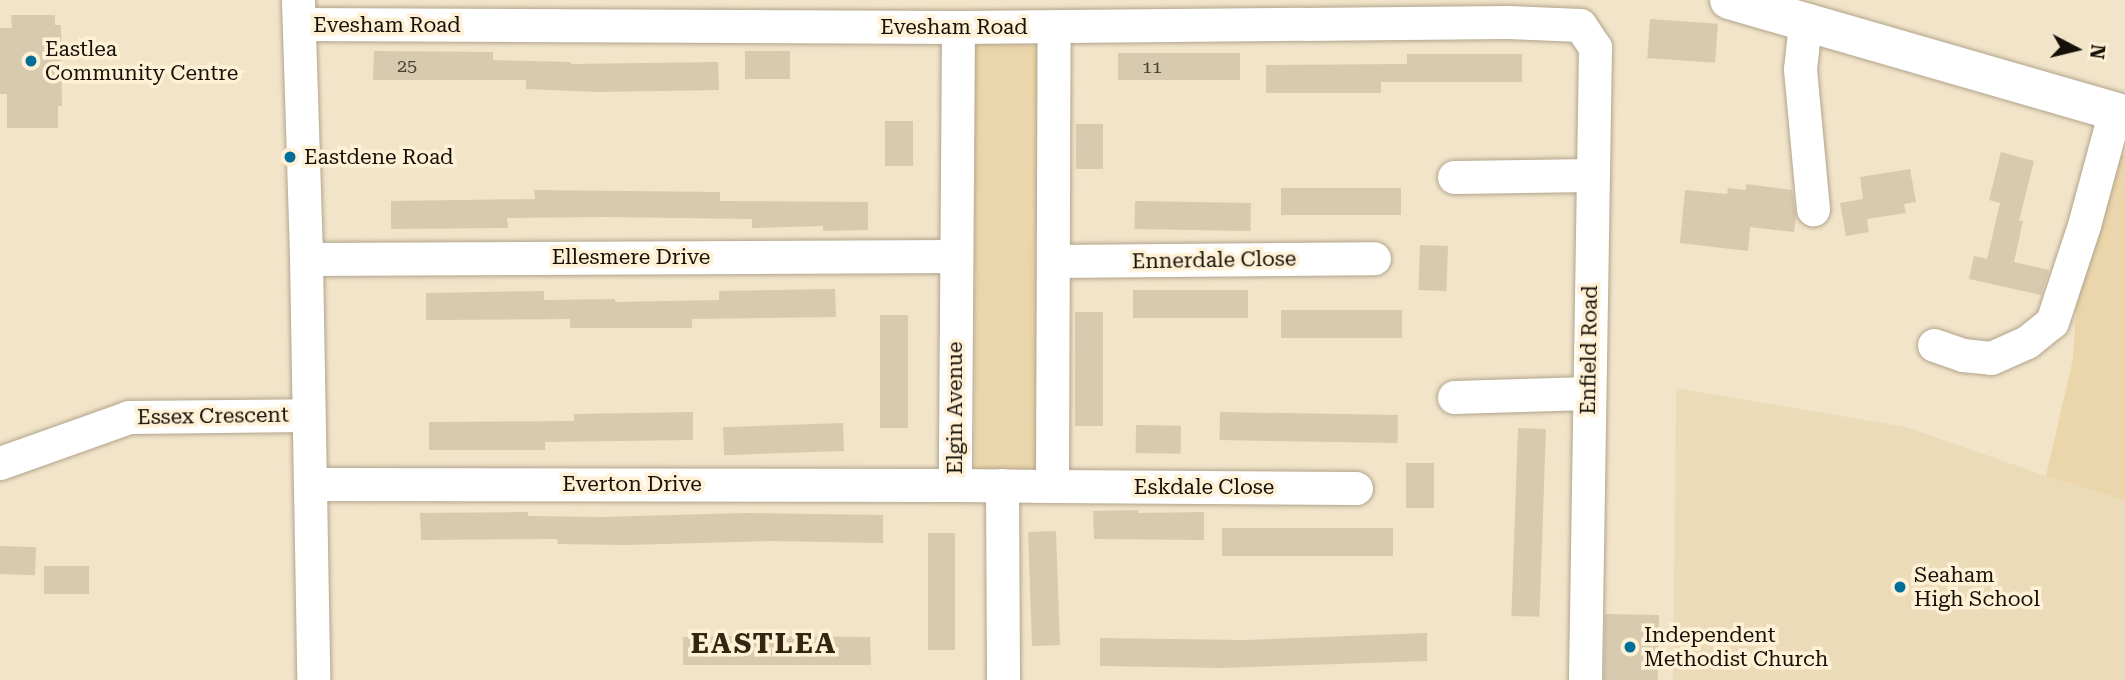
<!DOCTYPE html>
<style>
body{margin:0}
#map{position:relative;width:2125px;height:680px;overflow:hidden;background:#f1e4c9;font-family:"Roboto Serif",serif}
div>[style]{position:absolute}
.built>*{inset:0;background:#ebdbb9}
.green>*{inset:0;background:#ebd6ab;transform-origin:0 0}
.building>*{inset:0;background:#d7caaf;transform-origin:0 0}
.roads{filter:drop-shadow(0 0 2px #b1a48b) drop-shadow(0 0 2px #b1a48b)}
.minor>*{height:33px;margin:-16.5px;padding:0 16.5px;transform-origin:16.5px;border-radius:16.5px;background:#fff}
.major>*{height:38px;margin:-19px;padding:0 19px;transform-origin:19px;border-radius:19px;background:#fff}
.dots>*{width:19px;height:19px;translate:-50% -50%;box-sizing:border-box;border:4px solid #fff1d6;border-radius:50%}
span{translate:-50% -50%;white-space:nowrap;text-align:center;line-height:1.15;-webkit-text-stroke:7px #fff1d6;paint-order:stroke}
.number-label{font-size:18px;color:#463f32}
.number-label span{-webkit-text-stroke-width:0}
.street-label{font-size:21px;color:#151108}
.poi-label{font-size:21px;color:#151108}
.left{translate:0 -50%;text-align:left}
.district-label{font-size:28px;color:#322712;font-weight:700;letter-spacing:2px}
.north{position:absolute;left:2041px;top:14px;width:70px;height:70px;-webkit-text-stroke:5px #fff1d6;paint-order:stroke;rotate:97deg;font-size:19px;font-weight:700;line-height:28px;text-align:center;color:#151108}
.north::after{content:'';display:block;margin:auto;width:24px;height:32px;background:#151108;clip-path:polygon(50% 0,100% 100%,50% 72%,0 100%)}
</style>
<div id="map">
<div class="built">
<div style="clip-path:polygon(1676px 388px,1906px 427px,2046px 476px,2125px 494px,2125px 680px,1673px 680px)"></div>
</div>
<div class="green">
<div style="left:1043px;top:44px;width:434px;height:68px;rotate:90deg"></div>
<div style="clip-path:polygon(2125px 155px,2125px 500px,2046px 476px,2073px 359px,2077px 296px,2116px 156px)"></div>
</div>
<div class="building">
<div style="clip-path:polygon(11px 15px,55px 15px,55px 25px,61px 25px,62px 106px,58px 106px,58px 128px,7px 128px,7px 94px,0 94px,0 28px,12px 28px)"></div>
<div style="left:1650px;top:19px;width:68px;height:39px;rotate:4deg"></div>
<div style="clip-path:polygon(374px 51px,493px 52px,493px 60px,571px 62px,571px 64px,718px 62px,719px 90px,598px 92px,526px 89px,526px 80px,373px 80px)"></div>
<div style="left:745px;top:51px;width:45px;height:28px"></div>
<div style="left:1118px;top:53px;width:122px;height:27px"></div>
<div style="clip-path:polygon(1407px 54px,1522px 54px,1522px 82px,1381px 82px,1381px 93px,1266px 93px,1266px 65px,1407px 64px)"></div>
<div style="left:885px;top:121px;width:28px;height:45px"></div>
<div style="left:1076px;top:124px;width:27px;height:45px"></div>
<div style="clip-path:polygon(2001px 152px,2034px 161px,2019px 221px,2023px 221px,2014px 262px,2049px 270px,2041px 295px,1969px 279px,1974px 256px,1987px 259px,2000px 203px,1989px 200px)"></div>
<div style="clip-path:polygon(1910px 169px,1916px 202px,1904px 204px,1906px 213px,1867px 219px,1869px 232px,1846px 236px,1840px 203px,1863px 199px,1860px 177px)"></div>
<div style="clip-path:polygon(1746px 184px,1792px 190px,1796px 217px,1794px 232px,1750px 227px,1748px 251px,1680px 243px,1685px 190px,1727px 194px,1728px 188px,1746px 190px)"></div>
<div style="left:1281px;top:188px;width:120px;height:27px"></div>
<div style="clip-path:polygon(534px 190px,720px 192px,720px 201px,868px 202px,868px 230px,823px 231px,823px 226px,752px 228px,752px 219px,605px 217px,507px 218px,508px 228px,391px 229px,391px 201px,535px 199px)"></div>
<div style="left:1135px;top:201px;width:116px;height:28px;rotate:1deg"></div>
<div style="left:1420px;top:245px;width:28px;height:45px;rotate:2deg"></div>
<div style="clip-path:polygon(835px 289px,836px 317px,692px 319px,692px 328px,570px 328px,570px 319px,426px 320px,426px 293px,544px 291px,544px 300px,615px 299px,615px 302px,719px 300px,719px 291px)"></div>
<div style="left:1133px;top:290px;width:115px;height:28px"></div>
<div style="left:1281px;top:310px;width:121px;height:28px"></div>
<div style="left:1075px;top:312px;width:28px;height:114px"></div>
<div style="left:880px;top:315px;width:28px;height:113px"></div>
<div style="clip-path:polygon(693px 412px,693px 440px,545px 442px,545px 450px,429px 450px,429px 422px,574px 421px,574px 414px)"></div>
<div style="left:1220px;top:412px;width:178px;height:28px;rotate:1deg"></div>
<div style="left:843px;top:423px;width:28px;height:120px;rotate:88deg"></div>
<div style="left:1136px;top:425px;width:45px;height:28px;rotate:1deg"></div>
<div style="left:1518px;top:428px;width:28px;height:188px;rotate:2deg"></div>
<div style="left:1406px;top:463px;width:28px;height:45px"></div>
<div style="clip-path:polygon(1138px 510px,1138px 513px,1204px 512px,1204px 540px,1094px 539px,1093px 511px)"></div>
<div style="clip-path:polygon(528px 512px,528px 516px,602px 517px,745px 513px,883px 515px,883px 543px,770px 541px,626px 545px,558px 544px,557px 539px,421px 540px,420px 513px)"></div>
<div style="left:1222px;top:528px;width:171px;height:28px"></div>
<div style="left:1056px;top:531px;width:114px;height:28px;rotate:88deg"></div>
<div style="left:928px;top:533px;width:27px;height:117px"></div>
<div style="left:0;top:546px;width:36px;height:28px;rotate:2deg"></div>
<div style="left:44px;top:566px;width:45px;height:28px"></div>
<div style="left:1605px;top:614px;width:54px;height:66px;rotate:1deg"></div>
<div style="clip-path:polygon(1427px 633px,1427px 661px,1222px 668px,1100px 666px,1100px 638px,1245px 640px)"></div>
<div style="clip-path:polygon(728px 636px,870px 637px,871px 665px,683px 665px,683px 637px)"></div>
</div>
<div class="roads">
<div class="minor">
<div style="left:298px;top:0;width:259px;rotate:88.2deg"></div>
<div style="left:306px;top:259px;width:421px;rotate:89deg"></div>
<div style="left:1805px;top:23px;width:46px;rotate:96.2deg"></div>
<div style="left:1800px;top:69px;width:141px;rotate:84.7deg"></div>
<div style="left:299px;top:24px;width:659px;rotate:0.26deg"></div>
<div style="left:958px;top:27px;width:550px;rotate:-0.52deg"></div>
<div style="left:1508px;top:22px;width:72px;rotate:2.4deg"></div>
<div style="left:1580px;top:25px;width:27px;rotate:56deg"></div>
<div style="left:1595px;top:47px;width:633px;rotate:90.91deg"></div>
<div style="left:958px;top:27px;width:458px;rotate:90.4deg"></div>
<div style="left:955px;top:485px;width:97px;rotate:0.6deg"></div>
<div style="left:1052px;top:486px;width:459px;rotate:-89.8deg"></div>
<div style="left:1454px;top:177px;width:139px;rotate:-0.8deg"></div>
<div style="left:306px;top:259px;width:649px;rotate:-0.26deg"></div>
<div style="left:1054px;top:261px;width:320px;rotate:-0.5deg"></div>
<div style="left:1934px;top:345px;width:31px;rotate:19deg"></div>
<div style="left:1963px;top:355px;width:28px;rotate:6deg"></div>
<div style="left:1991px;top:358px;width:39px;rotate:-24deg"></div>
<div style="left:2027px;top:342px;width:32px;rotate:-39deg"></div>
<div style="left:2052px;top:322px;width:102px;rotate:-71.7deg"></div>
<div style="left:2084px;top:225px;width:118px;rotate:-74.8deg"></div>
<div style="left:1454px;top:397px;width:134px;rotate:-1.7deg"></div>
<div style="left:0;top:463px;width:137px;rotate:-19.6deg"></div>
<div style="left:129px;top:417px;width:179px;rotate:-0.6deg"></div>
<div style="left:310px;top:484px;width:645px;rotate:0.09deg"></div>
<div style="left:1002px;top:485px;width:195px;rotate:89.7deg"></div>
<div style="left:1052px;top:486px;width:304px;rotate:0.4deg"></div>
</div>
<div class="major">
<div style="left:1729px;top:0;width:412px;rotate:16.1deg"></div>
</div>
</div>
<div class="dots">
<div style="left:31px;top:61px;background:#026f9b"></div>
<div style="left:290px;top:157px;background:#026f9b"></div>
<div style="left:1900px;top:587px;background:#026f9b"></div>
<div style="left:1630px;top:647px;background:#026f9b"></div>
</div>
<div class="number-label">
<span style="left:407px;top:66px">25</span>
<span style="left:1152px;top:67px">11</span>
</div>
<div class="street-label">
<span style="left:387px;top:25px">Evesham Road</span>
<span style="left:954px;top:27px">Evesham Road</span>
<span style="left:631px;top:257px">Ellesmere Drive</span>
<span style="left:1214px;top:260px;rotate:-1deg">Ennerdale Close</span>
<span style="left:1589px;top:350px;rotate:-89deg">Enfield Road</span>
<span style="left:955px;top:408px;rotate:-90deg">Elgin Avenue</span>
<span style="left:213px;top:416px;rotate:-1deg">Essex Crescent</span>
<span style="left:632px;top:484px">Everton Drive</span>
<span style="left:1204px;top:487px">Eskdale Close</span>
</div>
<div class="poi-label">
<span class="left" style="left:45px;top:61px">Eastlea<br>Community Centre</span>
<span class="left" style="left:304px;top:157px">Eastdene Road</span>
<span class="left" style="left:1914px;top:587px">Seaham<br>High School</span>
<span class="left" style="left:1644px;top:647px">Independent<br>Methodist Church</span>
</div>
<div class="district-label">
<span style="left:764px;top:644px">EASTLEA</span>
</div>
<div class="north">N</div>
</div>
